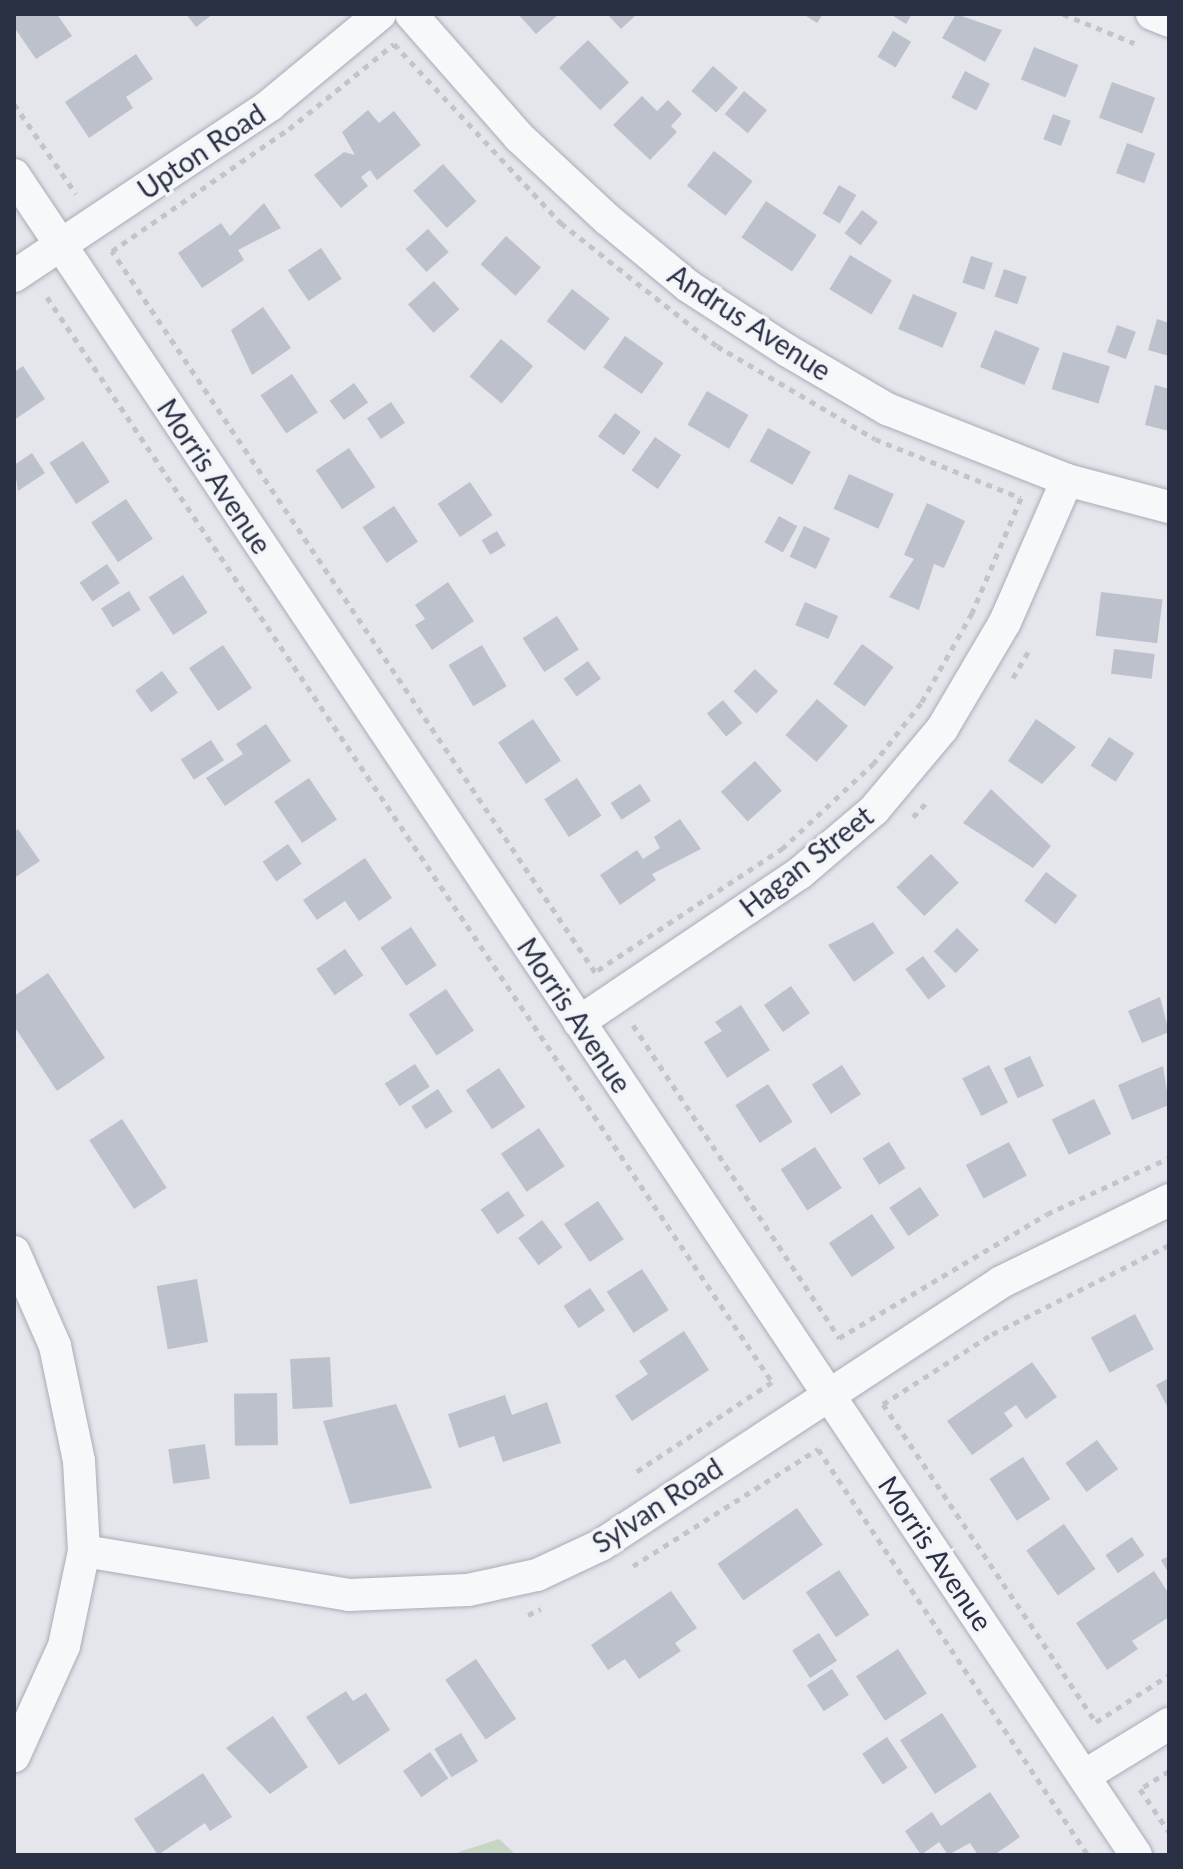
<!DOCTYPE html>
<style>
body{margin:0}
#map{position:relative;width:1183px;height:1869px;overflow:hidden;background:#e4e6ec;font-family:Lato,sans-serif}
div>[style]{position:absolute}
.green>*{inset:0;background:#c7d6c4}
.building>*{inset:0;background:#bdc1cc;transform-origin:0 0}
.path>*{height:5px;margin-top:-2.5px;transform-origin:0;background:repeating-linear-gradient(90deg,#c2c4cb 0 6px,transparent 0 12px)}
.roads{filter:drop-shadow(0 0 2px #a8acb7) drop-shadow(0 0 2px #a8acb7)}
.street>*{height:32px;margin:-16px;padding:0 16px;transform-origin:16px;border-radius:16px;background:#f7f8fa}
span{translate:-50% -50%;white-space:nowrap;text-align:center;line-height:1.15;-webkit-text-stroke:7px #f4f5f9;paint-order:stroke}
.street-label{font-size:28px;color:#2a3145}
.frame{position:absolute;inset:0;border:16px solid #2a3145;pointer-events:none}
</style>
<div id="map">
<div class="green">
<div style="clip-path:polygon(499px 1839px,516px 1855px,456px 1855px,456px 1853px)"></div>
</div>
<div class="building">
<div style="clip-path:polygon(16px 14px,57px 14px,72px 36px,36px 59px,14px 27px)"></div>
<div style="clip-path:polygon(186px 14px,213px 14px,196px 27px)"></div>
<div style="clip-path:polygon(518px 14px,559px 14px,536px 34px)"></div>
<div style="clip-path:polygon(607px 14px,637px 14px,621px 29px)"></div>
<div style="clip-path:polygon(803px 14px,823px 14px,817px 23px)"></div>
<div style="clip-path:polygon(890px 14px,912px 14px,906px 24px)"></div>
<div style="clip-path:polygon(956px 14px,1002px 30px,985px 62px,942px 38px)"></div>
<div style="left:893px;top:31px;width:21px;height:30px;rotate:31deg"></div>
<div style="left:588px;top:40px;width:59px;height:40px;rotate:46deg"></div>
<div style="left:1034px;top:47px;width:48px;height:35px;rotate:22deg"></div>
<div style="clip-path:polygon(136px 54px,153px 79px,126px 97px,133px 108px,89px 138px,65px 102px)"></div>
<div style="left:713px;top:66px;width:33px;height:33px;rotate:41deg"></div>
<div style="left:965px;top:71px;width:28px;height:30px;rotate:27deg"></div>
<div style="left:1112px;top:82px;width:46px;height:38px;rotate:20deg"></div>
<div style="left:744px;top:91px;width:30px;height:30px;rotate:40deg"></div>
<div style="clip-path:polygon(642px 96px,657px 111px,668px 100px,682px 114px,671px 126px,677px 132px,650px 160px,613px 125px)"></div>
<div style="clip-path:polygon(368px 110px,379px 123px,394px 111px,421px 145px,377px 180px,370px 170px,361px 177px,368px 186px,341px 208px,314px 175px,344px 152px,355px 155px,342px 132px)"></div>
<div style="left:1053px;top:114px;width:19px;height:27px;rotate:21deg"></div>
<div style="left:1127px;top:143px;width:30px;height:32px;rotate:20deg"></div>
<div style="left:714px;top:151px;width:49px;height:44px;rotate:38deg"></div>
<div style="left:443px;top:164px;width:50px;height:40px;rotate:48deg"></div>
<div style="left:839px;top:185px;width:20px;height:33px;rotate:30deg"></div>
<div style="left:766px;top:201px;width:61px;height:44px;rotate:34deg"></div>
<div style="clip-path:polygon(264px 203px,281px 228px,238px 250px,244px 260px,202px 288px,178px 253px,221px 223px,230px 236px)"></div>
<div style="left:862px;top:210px;width:20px;height:29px;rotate:37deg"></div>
<div style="left:428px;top:229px;width:31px;height:30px;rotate:48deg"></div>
<div style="left:506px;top:236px;width:47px;height:38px;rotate:42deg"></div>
<div style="left:321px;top:248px;width:37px;height:40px;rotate:56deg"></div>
<div style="left:850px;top:255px;width:49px;height:40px;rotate:31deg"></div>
<div style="left:971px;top:256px;width:23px;height:28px;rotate:18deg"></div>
<div style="left:1004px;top:269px;width:24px;height:29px;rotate:19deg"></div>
<div style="left:434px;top:281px;width:38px;height:35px;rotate:48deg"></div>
<div style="left:572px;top:289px;width:48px;height:41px;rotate:38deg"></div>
<div style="left:913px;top:294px;width:48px;height:38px;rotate:23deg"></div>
<div style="clip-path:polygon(263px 307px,291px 348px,252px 375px,231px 330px)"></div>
<div style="clip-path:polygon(1157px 319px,1169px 323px,1169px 356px,1148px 350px)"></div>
<div style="left:1117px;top:325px;width:20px;height:29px;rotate:20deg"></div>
<div style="left:995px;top:330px;width:48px;height:40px;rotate:22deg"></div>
<div style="left:625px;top:336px;width:47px;height:38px;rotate:35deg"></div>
<div style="left:501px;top:339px;width:42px;height:49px;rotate:40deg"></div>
<div style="left:1063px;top:352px;width:49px;height:39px;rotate:17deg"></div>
<div style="clip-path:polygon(23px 366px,45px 399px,14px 420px,14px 372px)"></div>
<div style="left:292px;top:374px;width:46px;height:38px;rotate:56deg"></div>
<div style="left:354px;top:383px;width:24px;height:30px;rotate:54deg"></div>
<div style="clip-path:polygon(1155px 385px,1169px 389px,1169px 431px,1145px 425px)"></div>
<div style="left:707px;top:391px;width:48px;height:39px;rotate:30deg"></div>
<div style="left:391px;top:402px;width:25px;height:29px;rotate:56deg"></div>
<div style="left:615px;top:413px;width:32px;height:29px;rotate:36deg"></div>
<div style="left:768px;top:428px;width:49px;height:38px;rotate:29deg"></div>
<div style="left:655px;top:437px;width:32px;height:41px;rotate:35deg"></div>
<div style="left:83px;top:441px;width:49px;height:40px;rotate:57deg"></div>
<div style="left:349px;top:448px;width:47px;height:40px;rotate:56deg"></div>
<div style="clip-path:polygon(32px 453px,45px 473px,18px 491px,14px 465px)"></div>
<div style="left:849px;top:474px;width:49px;height:38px;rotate:24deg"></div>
<div style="left:470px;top:482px;width:40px;height:39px;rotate:56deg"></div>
<div style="left:126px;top:499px;width:48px;height:42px;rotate:56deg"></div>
<div style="clip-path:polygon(927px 503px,965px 521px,944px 568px,934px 564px,919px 610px,889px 597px,914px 559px,904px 555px)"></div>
<div style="left:394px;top:506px;width:43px;height:38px;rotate:56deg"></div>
<div style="left:779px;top:516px;width:21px;height:30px;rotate:29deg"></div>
<div style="left:804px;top:526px;width:29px;height:34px;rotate:25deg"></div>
<div style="left:497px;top:531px;width:17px;height:18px;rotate:59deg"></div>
<div style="left:107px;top:564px;width:23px;height:33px;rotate:56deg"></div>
<div style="left:183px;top:575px;width:45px;height:41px;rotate:57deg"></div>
<div style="clip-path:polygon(448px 582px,474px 621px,432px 650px,415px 625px,425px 619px,415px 605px)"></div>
<div style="left:129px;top:591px;width:22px;height:33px;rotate:58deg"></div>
<div style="left:1101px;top:592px;width:62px;height:44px;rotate:7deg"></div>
<div style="left:805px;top:602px;width:36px;height:25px;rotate:23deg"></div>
<div style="left:557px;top:616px;width:40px;height:41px;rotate:57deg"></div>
<div style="left:862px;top:644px;width:39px;height:49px;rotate:36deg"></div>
<div style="left:223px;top:645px;width:52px;height:41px;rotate:56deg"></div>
<div style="left:482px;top:645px;width:48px;height:39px;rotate:59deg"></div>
<div style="left:1114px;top:649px;width:41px;height:25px;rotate:7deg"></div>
<div style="left:588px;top:661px;width:22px;height:30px;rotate:54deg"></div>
<div style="left:755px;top:669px;width:32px;height:31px;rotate:44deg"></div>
<div style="left:162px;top:671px;width:27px;height:33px;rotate:54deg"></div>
<div style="left:817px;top:699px;width:41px;height:48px;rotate:41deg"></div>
<div style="left:723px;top:700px;width:30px;height:21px;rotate:50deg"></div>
<div style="left:533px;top:719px;width:50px;height:42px;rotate:56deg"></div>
<div style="clip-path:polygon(1036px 719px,1076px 747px,1042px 784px,1008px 761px)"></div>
<div style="clip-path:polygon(266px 724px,291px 761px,225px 806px,206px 778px,243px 754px,236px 744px)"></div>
<div style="left:1109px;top:737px;width:30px;height:34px;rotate:33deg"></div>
<div style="left:211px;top:740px;width:24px;height:36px;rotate:57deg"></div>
<div style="left:755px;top:761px;width:40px;height:46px;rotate:48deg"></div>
<div style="left:309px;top:778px;width:50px;height:42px;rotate:56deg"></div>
<div style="left:577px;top:778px;width:45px;height:39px;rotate:57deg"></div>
<div style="left:640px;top:784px;width:20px;height:35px;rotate:57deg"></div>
<div style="clip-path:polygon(991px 789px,1051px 846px,1033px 868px,963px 823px)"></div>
<div style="clip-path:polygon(680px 819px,701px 849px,652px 874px,656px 880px,620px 905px,600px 875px,637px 850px,643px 859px,660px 848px,654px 837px)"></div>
<div style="clip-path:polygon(18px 829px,40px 861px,14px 878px,14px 832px)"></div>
<div style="left:288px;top:844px;width:24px;height:31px;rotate:55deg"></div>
<div style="left:931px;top:854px;width:40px;height:48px;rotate:46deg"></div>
<div style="clip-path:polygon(365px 858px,392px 898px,359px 921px,345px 901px,317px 920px,303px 900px)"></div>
<div style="left:1046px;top:872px;width:39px;height:36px;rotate:37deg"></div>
<div style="clip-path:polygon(873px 922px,894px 953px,854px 982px,828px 945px)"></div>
<div style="left:411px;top:927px;width:46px;height:37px;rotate:56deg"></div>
<div style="left:957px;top:928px;width:31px;height:33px;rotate:45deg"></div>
<div style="left:345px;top:949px;width:32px;height:35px;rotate:55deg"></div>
<div style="left:923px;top:956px;width:38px;height:22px;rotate:53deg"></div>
<div style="clip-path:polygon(48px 973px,105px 1058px,57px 1091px,14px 1026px,14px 996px)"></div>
<div style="left:791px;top:986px;width:33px;height:33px;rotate:55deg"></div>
<div style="left:446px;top:989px;width:50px;height:45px;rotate:56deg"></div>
<div style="clip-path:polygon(1160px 997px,1169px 1032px,1142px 1043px,1128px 1011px)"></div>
<div style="clip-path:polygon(741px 1005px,770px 1050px,727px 1078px,704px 1042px,722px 1031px,715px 1022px)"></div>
<div style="left:1030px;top:1056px;width:33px;height:29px;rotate:65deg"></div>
<div style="left:415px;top:1064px;width:27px;height:36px;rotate:57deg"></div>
<div style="left:842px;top:1065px;width:35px;height:36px;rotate:57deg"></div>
<div style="left:989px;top:1065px;width:42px;height:30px;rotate:63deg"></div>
<div style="clip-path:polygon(1163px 1066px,1169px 1105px,1132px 1120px,1118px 1085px)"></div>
<div style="left:499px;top:1068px;width:47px;height:40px;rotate:56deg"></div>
<div style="left:768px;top:1084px;width:45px;height:39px;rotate:57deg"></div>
<div style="left:438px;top:1089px;width:27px;height:32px;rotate:57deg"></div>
<div style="left:1094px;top:1099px;width:39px;height:47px;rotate:64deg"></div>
<div style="left:122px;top:1119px;width:82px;height:39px;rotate:57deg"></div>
<div style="left:539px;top:1128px;width:46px;height:46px;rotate:56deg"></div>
<div style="left:889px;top:1142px;width:31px;height:31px;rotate:58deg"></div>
<div style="left:1009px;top:1142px;width:38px;height:49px;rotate:62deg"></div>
<div style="left:815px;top:1147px;width:49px;height:41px;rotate:57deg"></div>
<div style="left:920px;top:1187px;width:34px;height:37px;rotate:56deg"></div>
<div style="left:508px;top:1191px;width:30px;height:33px;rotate:56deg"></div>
<div style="left:598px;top:1201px;width:46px;height:41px;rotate:56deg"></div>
<div style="left:872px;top:1214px;width:41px;height:52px;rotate:56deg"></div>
<div style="left:542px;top:1220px;width:34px;height:30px;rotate:53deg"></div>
<div style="left:642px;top:1269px;width:49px;height:42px;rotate:57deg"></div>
<div style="left:197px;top:1279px;width:64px;height:41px;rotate:80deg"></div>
<div style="left:590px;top:1288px;width:27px;height:32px;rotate:56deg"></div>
<div style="left:1135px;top:1314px;width:40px;height:50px;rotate:62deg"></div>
<div style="clip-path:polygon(684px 1331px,709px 1370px,632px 1421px,615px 1396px,648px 1374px,639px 1361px)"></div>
<div style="left:330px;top:1357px;width:50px;height:40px;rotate:87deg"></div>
<div style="clip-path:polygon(1032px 1362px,1057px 1397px,1026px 1419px,1016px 1405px,1004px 1413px,1013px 1426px,972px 1455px,947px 1421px)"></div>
<div style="clip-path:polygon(1169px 1378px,1169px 1410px,1156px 1385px)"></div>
<div style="left:277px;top:1393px;width:52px;height:43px;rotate:89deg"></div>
<div style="clip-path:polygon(505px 1395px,512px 1415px,547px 1402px,561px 1443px,503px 1462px,494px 1436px,459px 1448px,448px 1414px)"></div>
<div style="clip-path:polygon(396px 1404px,432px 1488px,350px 1504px,323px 1421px)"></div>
<div style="left:1097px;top:1440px;width:36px;height:39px;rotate:54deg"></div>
<div style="left:205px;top:1444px;width:35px;height:37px;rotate:82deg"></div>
<div style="left:1023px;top:1457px;width:50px;height:40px;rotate:57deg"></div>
<div style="left:797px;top:1508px;width:45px;height:97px;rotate:55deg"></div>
<div style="left:1064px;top:1524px;width:55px;height:46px;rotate:55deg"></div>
<div style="left:1132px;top:1537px;width:22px;height:32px;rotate:56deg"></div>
<div style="clip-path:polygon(1169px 1556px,1169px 1574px,1161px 1560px)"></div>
<div style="left:839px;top:1570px;width:54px;height:40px;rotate:56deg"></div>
<div style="clip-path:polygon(1154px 1571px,1169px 1594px,1169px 1617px,1132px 1641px,1138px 1649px,1107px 1670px,1076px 1623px)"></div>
<div style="clip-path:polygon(671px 1591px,697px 1628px,675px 1643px,681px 1651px,639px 1679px,625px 1659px,608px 1670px,591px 1645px)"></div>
<div style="left:819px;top:1633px;width:33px;height:32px;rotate:57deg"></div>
<div style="left:898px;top:1649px;width:53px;height:50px;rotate:57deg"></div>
<div style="left:476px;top:1659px;width:72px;height:37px;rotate:56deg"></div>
<div style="left:832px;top:1669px;width:31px;height:30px;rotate:57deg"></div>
<div style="clip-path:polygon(346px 1691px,353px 1701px,366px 1693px,390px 1730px,339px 1765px,306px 1717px)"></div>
<div style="left:942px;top:1713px;width:64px;height:50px;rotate:57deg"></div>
<div style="clip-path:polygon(273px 1716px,308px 1767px,270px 1794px,226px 1748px)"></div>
<div style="left:461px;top:1733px;width:33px;height:31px;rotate:59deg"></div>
<div style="left:887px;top:1737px;width:37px;height:30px;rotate:56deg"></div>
<div style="left:430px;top:1752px;width:32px;height:33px;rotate:55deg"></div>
<div style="clip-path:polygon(203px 1773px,232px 1817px,210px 1831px,205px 1823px,158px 1855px,134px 1819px)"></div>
<div style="clip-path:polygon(990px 1792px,1020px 1837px,994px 1855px,978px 1855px,970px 1843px,948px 1855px,939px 1842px,921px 1855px,905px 1831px,932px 1812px,941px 1826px)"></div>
</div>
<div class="path">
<div style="left:1063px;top:14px;width:77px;rotate:22.2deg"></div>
<div style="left:394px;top:44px;width:245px;rotate:47deg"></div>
<div style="left:561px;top:223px;width:199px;rotate:38.3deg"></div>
<div style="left:717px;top:346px;width:183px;rotate:30.5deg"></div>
<div style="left:875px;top:439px;width:157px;rotate:22deg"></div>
<div style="left:1021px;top:498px;width:125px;rotate:113.1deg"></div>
<div style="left:972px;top:613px;width:103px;rotate:119.5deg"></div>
<div style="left:921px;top:703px;width:76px;rotate:128.1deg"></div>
<div style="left:874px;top:763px;width:125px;rotate:137deg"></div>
<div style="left:783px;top:848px;width:225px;rotate:146.6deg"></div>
<div style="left:595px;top:972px;width:868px;rotate:-123.82deg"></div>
<div style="left:112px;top:251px;width:215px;rotate:-34.6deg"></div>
<div style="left:289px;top:129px;width:135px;rotate:-39deg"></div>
<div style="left:14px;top:104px;width:109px;rotate:55.4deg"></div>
<div style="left:47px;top:297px;width:1305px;rotate:56.25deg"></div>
<div style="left:772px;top:1382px;width:167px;rotate:146.5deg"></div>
<div style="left:1013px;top:678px;width:34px;rotate:-60deg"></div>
<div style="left:913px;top:817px;width:22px;rotate:-47deg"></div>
<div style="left:633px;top:1025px;width:375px;rotate:56.6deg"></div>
<div style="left:839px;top:1338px;width:242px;rotate:-30.8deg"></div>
<div style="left:1047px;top:1214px;width:134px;rotate:-24.7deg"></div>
<div style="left:1169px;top:1245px;width:202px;rotate:153.2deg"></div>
<div style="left:989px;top:1336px;width:126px;rotate:147.3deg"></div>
<div style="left:883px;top:1404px;width:383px;rotate:56.2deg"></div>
<div style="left:1096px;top:1722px;width:87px;rotate:-32.8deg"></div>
<div style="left:633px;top:1566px;width:219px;rotate:-32.3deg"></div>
<div style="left:818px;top:1449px;width:488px;rotate:56.4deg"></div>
<div style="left:528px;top:1615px;width:14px;rotate:-25deg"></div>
<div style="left:1169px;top:1771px;width:34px;rotate:148deg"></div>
<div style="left:1140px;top:1789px;width:52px;rotate:56deg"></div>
</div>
<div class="roads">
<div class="street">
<div style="left:411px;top:14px;width:164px;rotate:48.7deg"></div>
<div style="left:519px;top:137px;width:120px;rotate:43deg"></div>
<div style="left:607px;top:219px;width:105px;rotate:39.6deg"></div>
<div style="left:688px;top:286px;width:119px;rotate:33deg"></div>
<div style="left:788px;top:351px;width:115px;rotate:30.4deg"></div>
<div style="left:887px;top:409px;width:193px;rotate:21.5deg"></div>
<div style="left:1067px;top:480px;width:106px;rotate:14.8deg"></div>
<div style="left:1152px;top:14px;width:18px;rotate:22deg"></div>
<div style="left:14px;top:175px;width:2020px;rotate:56.26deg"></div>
<div style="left:14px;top:276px;width:308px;rotate:-33.7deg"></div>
<div style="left:270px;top:105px;width:143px;rotate:-39.6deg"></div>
<div style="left:579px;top:1022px;width:267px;rotate:-34deg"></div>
<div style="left:800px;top:873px;width:97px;rotate:-40.4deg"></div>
<div style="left:874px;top:810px;width:106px;rotate:-50deg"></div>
<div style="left:942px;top:729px;width:124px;rotate:-59.5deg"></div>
<div style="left:1005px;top:622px;width:155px;rotate:-66.4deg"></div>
<div style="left:14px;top:1252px;width:103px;rotate:66.4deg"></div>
<div style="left:55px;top:1346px;width:117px;rotate:78.2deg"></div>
<div style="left:79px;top:1461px;width:90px;rotate:86.8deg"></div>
<div style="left:84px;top:1551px;width:97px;rotate:101.9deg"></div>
<div style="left:64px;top:1646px;width:121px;rotate:114.4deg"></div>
<div style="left:84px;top:1551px;width:269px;rotate:9.4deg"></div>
<div style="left:349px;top:1595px;width:119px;rotate:-2.4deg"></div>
<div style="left:468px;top:1590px;width:71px;rotate:-12.3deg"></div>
<div style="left:537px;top:1575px;width:71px;rotate:-25.1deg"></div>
<div style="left:601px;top:1545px;width:479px;rotate:-33.3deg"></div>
<div style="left:1001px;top:1282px;width:187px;rotate:-26deg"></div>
<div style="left:1084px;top:1776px;width:100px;rotate:-31.5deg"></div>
</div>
</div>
<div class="street-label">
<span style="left:201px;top:151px;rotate:-34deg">Upton Road</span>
<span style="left:750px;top:322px;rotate:33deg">Andrus Avenue</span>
<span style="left:215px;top:476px;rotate:56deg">Morris Avenue</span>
<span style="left:806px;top:861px;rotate:-38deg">Hagan Street</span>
<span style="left:575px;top:1015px;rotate:56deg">Morris Avenue</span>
<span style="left:657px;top:1505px;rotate:-33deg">Sylvan Road</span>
<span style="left:936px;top:1553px;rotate:56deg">Morris Avenue</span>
</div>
<div class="frame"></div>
</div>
